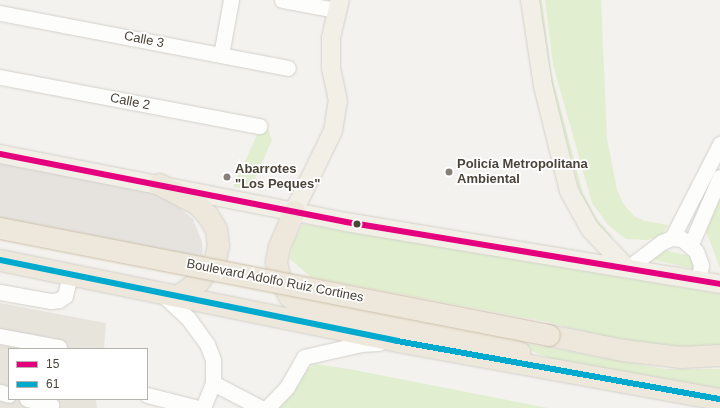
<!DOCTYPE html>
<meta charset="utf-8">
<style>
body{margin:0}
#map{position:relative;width:720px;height:408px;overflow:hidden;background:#f4f2ee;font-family:Arial,sans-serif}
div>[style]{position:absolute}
.residential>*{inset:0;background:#e7e4dc}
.green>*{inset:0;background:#e1eecf}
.parking>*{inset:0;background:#e6e3df}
.roads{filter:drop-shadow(0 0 1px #d2d0cb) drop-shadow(0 0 1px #d2d0cb)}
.minor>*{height:15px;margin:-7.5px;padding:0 7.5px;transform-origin:7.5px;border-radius:7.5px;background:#fdfdfc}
.major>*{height:18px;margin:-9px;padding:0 9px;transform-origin:9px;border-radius:9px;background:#f2efe6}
.highway>*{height:21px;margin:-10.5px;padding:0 10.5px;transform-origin:10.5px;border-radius:10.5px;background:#ede8db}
.bridges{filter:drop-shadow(0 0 1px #ccbfa9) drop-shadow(0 0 1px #ccbfa9)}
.highway-bridge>*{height:21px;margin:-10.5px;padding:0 10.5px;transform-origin:10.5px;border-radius:10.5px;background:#ede8db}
.bus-1>*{height:6px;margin:-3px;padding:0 3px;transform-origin:3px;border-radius:3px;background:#e5007d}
.bus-2>*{height:6px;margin:-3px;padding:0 3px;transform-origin:3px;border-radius:3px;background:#00a9ce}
.dots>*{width:11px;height:11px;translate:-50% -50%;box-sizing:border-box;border:2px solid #fff;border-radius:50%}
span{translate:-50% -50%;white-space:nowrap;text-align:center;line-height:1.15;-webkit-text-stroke:3.5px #fff;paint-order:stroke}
.street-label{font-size:13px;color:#4b4439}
.poi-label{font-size:13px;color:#4b4439;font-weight:700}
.left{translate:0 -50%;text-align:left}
.legend{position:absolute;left:8px;top:348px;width:140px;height:52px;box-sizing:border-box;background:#fff;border:1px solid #b7b4b0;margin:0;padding:5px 7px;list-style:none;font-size:12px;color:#4b4439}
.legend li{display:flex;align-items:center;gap:8px;height:20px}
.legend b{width:20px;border:1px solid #b7b4b0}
</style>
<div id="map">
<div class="residential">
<div style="clip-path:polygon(0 303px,106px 323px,104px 349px,9px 349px,9px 399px,96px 399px,97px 408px,0 408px)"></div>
</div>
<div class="green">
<div style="clip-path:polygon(538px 0,542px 0,551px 72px,583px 193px,596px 218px,611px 235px,609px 238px,595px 223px,580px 192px,547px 70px)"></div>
<div style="clip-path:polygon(545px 0,601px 0,607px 138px,617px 190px,624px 205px,634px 216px,645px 221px,668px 225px,661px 236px,647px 240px,626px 239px,608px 225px,592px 203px,553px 65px)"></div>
<div style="clip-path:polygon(264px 120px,272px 140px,250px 190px,233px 187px)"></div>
<div style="clip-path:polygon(720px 195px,720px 268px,705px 229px)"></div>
<div style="clip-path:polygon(303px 224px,720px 294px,720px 347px,692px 351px,629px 344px,553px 323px,311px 277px,290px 259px,293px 243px)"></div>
<div style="clip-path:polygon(660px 249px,695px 257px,694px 269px,646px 258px)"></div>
<div style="clip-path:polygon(496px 338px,665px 369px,720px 369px,720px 391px,559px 361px)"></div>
<div style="clip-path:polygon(315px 364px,349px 369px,548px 408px,279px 408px,302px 372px)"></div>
</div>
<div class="parking">
<div style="clip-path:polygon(0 159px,155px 188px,193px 219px,202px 242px,203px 257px,0 218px)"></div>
</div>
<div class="roads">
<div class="minor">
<div style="left:282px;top:0;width:55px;rotate:10.5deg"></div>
<div style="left:0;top:13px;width:293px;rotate:10.8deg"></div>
<div style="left:221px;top:55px;width:56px;rotate:-79.7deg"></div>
<div style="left:0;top:77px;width:264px;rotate:10.7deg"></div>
<div style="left:672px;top:238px;width:106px;rotate:-62.9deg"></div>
<div style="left:691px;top:244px;width:73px;rotate:-66.6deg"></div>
<div style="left:629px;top:267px;width:41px;rotate:-37.1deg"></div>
<div style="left:662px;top:242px;width:11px;rotate:-22deg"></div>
<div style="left:672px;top:238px;width:10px;rotate:6deg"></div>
<div style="left:682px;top:239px;width:18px;rotate:41deg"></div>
<div style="left:696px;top:251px;width:15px;rotate:70deg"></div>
<div style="left:701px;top:265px;width:15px;rotate:98deg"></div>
<div style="left:0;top:292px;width:52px;rotate:10deg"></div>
<div style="left:51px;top:301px;width:8px;rotate:-7deg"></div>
<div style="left:59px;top:300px;width:7px;rotate:-34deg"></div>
<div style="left:65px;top:296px;width:23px;rotate:-77deg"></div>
<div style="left:161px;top:293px;width:37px;rotate:43deg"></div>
<div style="left:188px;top:318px;width:32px;rotate:54deg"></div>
<div style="left:207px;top:344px;width:17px;rotate:69deg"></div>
<div style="left:213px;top:360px;width:23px;rotate:90deg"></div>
<div style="left:213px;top:383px;width:27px;rotate:112deg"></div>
<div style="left:0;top:336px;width:60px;rotate:10.6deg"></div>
<div style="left:213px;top:383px;width:54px;rotate:27.5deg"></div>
<div style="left:0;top:392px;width:9px;rotate:18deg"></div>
<div style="left:147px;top:395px;width:53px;rotate:14.3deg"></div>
<div style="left:27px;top:399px;width:25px;rotate:14deg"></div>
<div style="left:267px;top:408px;width:29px;rotate:-46deg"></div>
<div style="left:287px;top:387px;width:34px;rotate:-60deg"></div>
<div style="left:304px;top:357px;width:58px;rotate:-12.8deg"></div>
<div style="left:361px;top:344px;width:18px;rotate:-3deg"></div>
</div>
<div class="major">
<div style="left:530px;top:0;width:87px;rotate:81.4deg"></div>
<div style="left:543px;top:86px;width:108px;rotate:76.1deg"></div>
<div style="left:569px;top:191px;width:43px;rotate:61.1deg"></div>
<div style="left:590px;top:229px;width:52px;rotate:46.5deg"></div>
<div style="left:0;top:154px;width:353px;rotate:11.1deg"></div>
<div style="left:346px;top:222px;width:379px;rotate:9.4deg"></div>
<div style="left:294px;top:211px;width:89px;rotate:-64deg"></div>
<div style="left:333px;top:131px;width:30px;rotate:-81deg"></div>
<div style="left:338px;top:101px;width:34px;rotate:-102deg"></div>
<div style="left:331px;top:68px;width:30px;rotate:-90deg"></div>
<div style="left:331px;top:38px;width:39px;rotate:-77deg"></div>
</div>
<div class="highway">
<div style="left:159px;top:184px;width:43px;rotate:27.8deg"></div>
<div style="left:197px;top:204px;width:16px;rotate:47deg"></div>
<div style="left:208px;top:216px;width:15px;rotate:58deg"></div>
<div style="left:216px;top:229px;width:16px;rotate:83deg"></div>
<div style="left:218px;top:245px;width:14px;rotate:102deg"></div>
<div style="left:215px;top:259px;width:27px;rotate:126deg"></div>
<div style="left:199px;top:281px;width:27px;rotate:146deg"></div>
<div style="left:294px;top:211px;width:38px;rotate:113deg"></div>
<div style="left:279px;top:246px;width:16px;rotate:101deg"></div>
<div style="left:276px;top:262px;width:17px;rotate:77deg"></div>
<div style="left:280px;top:279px;width:19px;rotate:62deg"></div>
<div style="left:289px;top:296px;width:13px;rotate:42deg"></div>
<div style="left:299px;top:305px;width:21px;rotate:14deg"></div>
<div style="left:319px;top:310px;width:155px;rotate:9.6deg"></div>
<div style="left:472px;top:336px;width:50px;rotate:18.8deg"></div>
<div style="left:0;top:260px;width:405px;rotate:11.5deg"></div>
<div style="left:397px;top:341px;width:328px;rotate:10.2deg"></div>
<div style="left:549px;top:335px;width:76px;rotate:11.5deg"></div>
<div style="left:623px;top:350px;width:58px;rotate:6.9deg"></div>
<div style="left:681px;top:357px;width:39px;rotate:-3deg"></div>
</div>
</div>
<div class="bridges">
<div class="highway-bridge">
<div style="left:0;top:228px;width:559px;rotate:11.03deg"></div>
</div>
</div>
<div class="bus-1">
<div style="left:0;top:154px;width:353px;rotate:11.1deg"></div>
<div style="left:346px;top:222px;width:379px;rotate:9.4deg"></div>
</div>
<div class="bus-2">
<div style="left:0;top:260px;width:405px;rotate:11.5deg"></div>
<div style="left:397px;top:341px;width:328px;rotate:10.2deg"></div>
</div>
<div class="dots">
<div style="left:449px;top:172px;background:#868178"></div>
<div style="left:227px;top:177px;background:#868178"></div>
<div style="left:357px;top:224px;background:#4b4439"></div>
</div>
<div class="street-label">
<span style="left:144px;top:40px;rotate:11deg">Calle 3</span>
<span style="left:130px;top:102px;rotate:11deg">Calle 2</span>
<span style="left:275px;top:281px;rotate:11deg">Boulevard Adolfo Ruiz Cortines</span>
</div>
<div class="poi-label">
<span class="left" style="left:457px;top:172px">Policía Metropolitana<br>Ambiental</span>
<span class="left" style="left:235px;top:177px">Abarrotes<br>"Los Peques"</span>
</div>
<ul class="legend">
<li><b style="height:5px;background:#e5007d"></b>15</li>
<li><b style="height:5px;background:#00a9ce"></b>61</li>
</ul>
</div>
